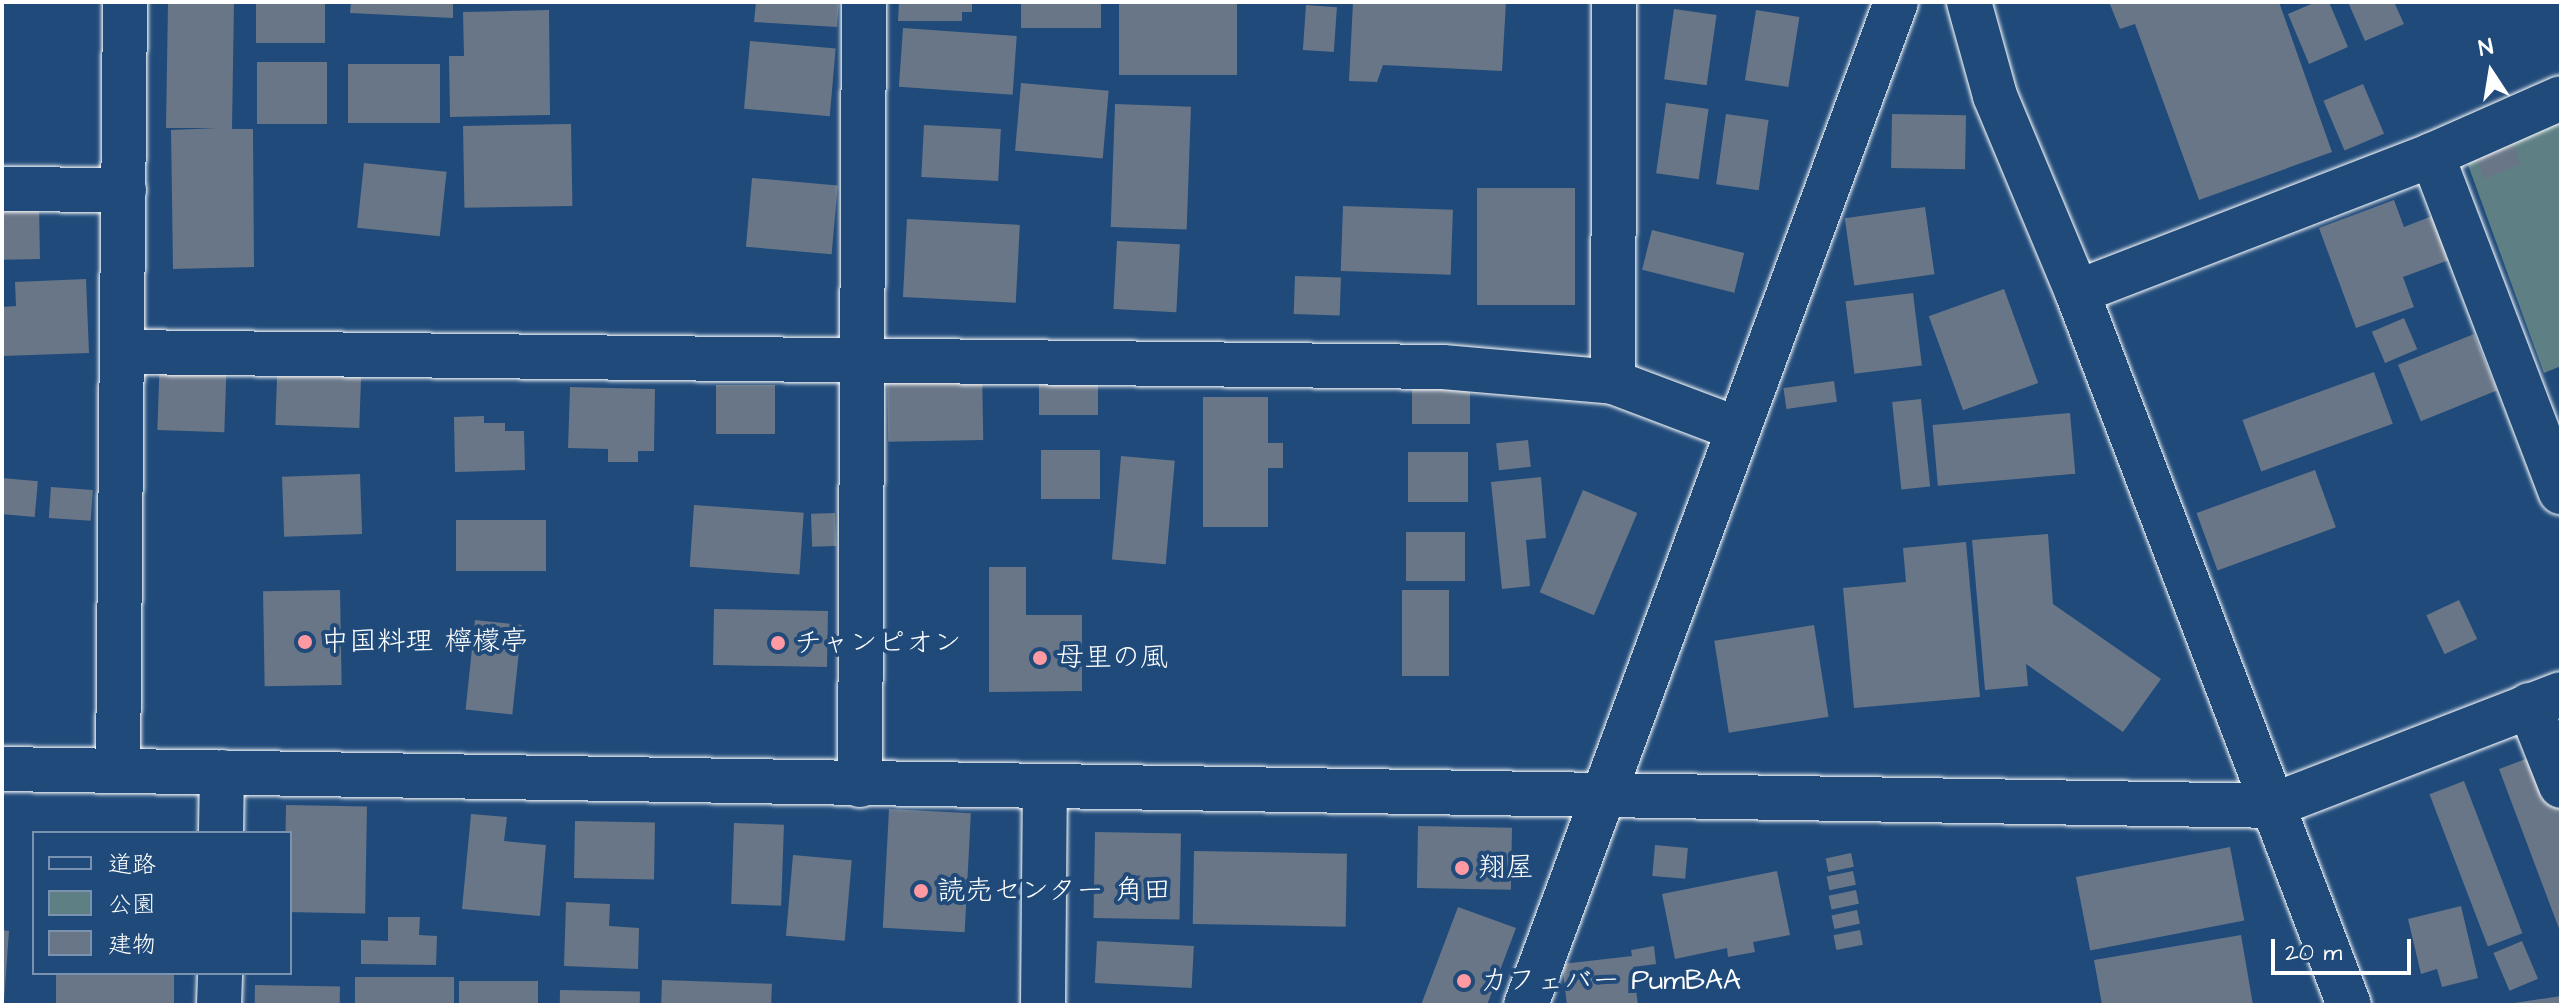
<!DOCTYPE html>
<meta charset="utf-8">
<style>
body{margin:0}
#map{position:relative;width:2563px;height:1007px;overflow:hidden;background:#1f4a7a;font-family:"Architects Daughter","Klee One",sans-serif}
div>[style]{position:absolute}
.green>*{inset:0;background:#5e8085}
.building>*{inset:0;background:#687688;transform-origin:0 0}
.roads{filter:drop-shadow(0 0 2px #fff) drop-shadow(0 0 2px #fff)}
.minor>*{height:44px;margin:-22px;padding:0 22px;transform-origin:22px;border-radius:22px;background:#1f4a7a}
.dots>*{width:22px;height:22px;translate:-50% -50%;box-sizing:border-box;border:4px solid #1f4a7a;border-radius:50%}
span{translate:-50% -50%;white-space:nowrap;text-align:center;line-height:1.15;-webkit-text-stroke:8px #1f4a7a;paint-order:stroke}
.poi-label{font-size:28px;color:#fff}
.left{translate:0 -50%;text-align:left}
.frame{position:absolute;inset:0;border:4px solid #fff;pointer-events:none}
.legend{position:absolute;left:32px;top:831px;width:260px;height:144px;box-sizing:border-box;background:#1f4a7a;border:2px solid #7992af;margin:0;padding:10px 14px;list-style:none;font-size:24px;color:#fff}
.legend li{display:flex;align-items:center;gap:16px;height:40px}
.legend b{width:40px;border:2px solid #7992af}
.north{position:absolute;left:2451px;top:32px;width:80px;height:80px;-webkit-text-stroke:6px #1f4a7a;paint-order:stroke;rotate:348deg;font-size:22px;font-weight:700;line-height:32px;text-align:center;color:#fff}
.north::after{content:'';display:block;margin:auto;width:28px;height:36px;background:#fff;clip-path:polygon(50% 0,100% 100%,50% 72%,0 100%)}
.scale{position:absolute;left:2271px;top:939px;width:140px;height:36px;box-sizing:border-box;border:4px solid #fff;border-top:0;padding-left:10px;font-size:24px;line-height:28px;white-space:nowrap;color:#fff;-webkit-text-stroke:6px #1f4a7a;paint-order:stroke}
</style>
<div id="map">
<div class="green">
<div style="clip-path:polygon(2561px 92px,2561px 366px,2544px 373px,2456px 132px)"></div>
</div>
<div class="building">
<div style="clip-path:polygon(168px 2px,234px 2px,232px 129px,253px 129px,254px 267px,173px 269px,171px 130px,217px 128px,166px 128px)"></div>
<div style="left:256px;top:2px;width:69px;height:41px"></div>
<div style="clip-path:polygon(351px 2px,453px 2px,453px 18px,350px 13px)"></div>
<div style="clip-path:polygon(756px 2px,839px 2px,837px 27px,754px 22px)"></div>
<div style="clip-path:polygon(899px 2px,972px 2px,972px 12px,962px 12px,962px 21px,898px 21px)"></div>
<div style="left:1021px;top:2px;width:80px;height:26px"></div>
<div style="left:1119px;top:2px;width:118px;height:73px"></div>
<div style="clip-path:polygon(1353px 2px,1506px 2px,1502px 71px,1383px 65px,1377px 82px,1349px 81px)"></div>
<div style="clip-path:polygon(2109px 2px,2279px 2px,2332px 152px,2199px 200px,2135px 24px,2120px 29px)"></div>
<div style="clip-path:polygon(2316px 2px,2329px 2px,2348px 47px,2309px 64px,2288px 14px)"></div>
<div style="clip-path:polygon(2348px 2px,2394px 2px,2404px 24px,2365px 41px)"></div>
<div style="left:1306px;top:5px;width:31px;height:45px;rotate:4deg"></div>
<div style="left:1674px;top:9px;width:43px;height:71px;rotate:8deg"></div>
<div style="clip-path:polygon(549px 10px,550px 115px,450px 117px,449px 56px,464px 56px,463px 12px)"></div>
<div style="left:1756px;top:10px;width:44px;height:71px;rotate:9deg"></div>
<div style="left:903px;top:28px;width:114px;height:59px;rotate:4deg"></div>
<div style="left:750px;top:41px;width:86px;height:68px;rotate:5deg"></div>
<div style="left:257px;top:62px;width:70px;height:62px"></div>
<div style="left:348px;top:64px;width:92px;height:59px"></div>
<div style="left:1021px;top:83px;width:88px;height:68px;rotate:5deg"></div>
<div style="left:2363px;top:84px;width:54px;height:43px;rotate:67deg"></div>
<div style="left:1666px;top:103px;width:43px;height:71px;rotate:8deg"></div>
<div style="left:1115px;top:104px;width:76px;height:123px;rotate:2deg"></div>
<div style="left:1726px;top:114px;width:43px;height:71px;rotate:8deg"></div>
<div style="left:1892px;top:114px;width:74px;height:54px;rotate:1deg"></div>
<div style="left:571px;top:124px;width:82px;height:108px;rotate:89deg"></div>
<div style="left:924px;top:125px;width:77px;height:52px;rotate:3deg"></div>
<div style="left:2506px;top:126px;width:41px;height:40px;rotate:68deg"></div>
<div style="left:364px;top:163px;width:83px;height:65px;rotate:6deg"></div>
<div style="left:752px;top:178px;width:86px;height:69px;rotate:5deg"></div>
<div style="left:1575px;top:188px;width:117px;height:98px;rotate:90deg"></div>
<div style="clip-path:polygon(2394px 200px,2404px 227px,2432px 216px,2449px 260px,2403px 277px,2414px 307px,2356px 328px,2319px 228px)"></div>
<div style="left:39px;top:203px;width:56px;height:37px;rotate:89deg"></div>
<div style="left:1343px;top:206px;width:110px;height:65px;rotate:2deg"></div>
<div style="left:1925px;top:207px;width:68px;height:81px;rotate:82deg"></div>
<div style="left:907px;top:219px;width:113px;height:78px;rotate:3deg"></div>
<div style="left:1652px;top:230px;width:95px;height:41px;rotate:14deg"></div>
<div style="left:1117px;top:241px;width:63px;height:68px;rotate:3deg"></div>
<div style="left:1295px;top:276px;width:46px;height:38px;rotate:2deg"></div>
<div style="clip-path:polygon(86px 279px,89px 353px,2px 356px,2px 307px,16px 306px,15px 282px)"></div>
<div style="left:2004px;top:289px;width:100px;height:80px;rotate:70deg"></div>
<div style="left:1913px;top:293px;width:73px;height:68px;rotate:83deg"></div>
<div style="left:2404px;top:318px;width:34px;height:35px;rotate:67deg"></div>
<div style="left:2474px;top:334px;width:61px;height:82px;rotate:68deg"></div>
<div style="left:278px;top:349px;width:84px;height:76px;rotate:2deg"></div>
<div style="left:160px;top:354px;width:67px;height:76px;rotate:2deg"></div>
<div style="left:1098px;top:365px;width:50px;height:59px;rotate:90deg"></div>
<div style="left:982px;top:368px;width:72px;height:95px;rotate:89deg"></div>
<div style="left:2374px;top:372px;width:55px;height:140px;rotate:70deg"></div>
<div style="left:1470px;top:375px;width:49px;height:58px;rotate:90deg"></div>
<div style="left:1834px;top:381px;width:21px;height:51px;rotate:82deg"></div>
<div style="left:775px;top:385px;width:49px;height:59px;rotate:90deg"></div>
<div style="clip-path:polygon(570px 387px,655px 389px,654px 451px,638px 451px,638px 462px,608px 462px,608px 449px,568px 448px)"></div>
<div style="clip-path:polygon(1203px 397px,1268px 397px,1268px 443px,1283px 443px,1283px 468px,1268px 468px,1268px 527px,1203px 527px)"></div>
<div style="left:1921px;top:399px;width:88px;height:29px;rotate:84deg"></div>
<div style="left:2070px;top:413px;width:61px;height:138px;rotate:85deg"></div>
<div style="clip-path:polygon(484px 416px,484px 423px,505px 423px,505px 431px,524px 431px,525px 470px,455px 472px,454px 417px)"></div>
<div style="left:1528px;top:440px;width:27px;height:32px;rotate:84deg"></div>
<div style="left:1100px;top:450px;width:49px;height:59px;rotate:90deg"></div>
<div style="left:1468px;top:452px;width:50px;height:60px;rotate:90deg"></div>
<div style="left:1121px;top:456px;width:54px;height:104px;rotate:5deg"></div>
<div style="left:2315px;top:470px;width:61px;height:126px;rotate:70deg"></div>
<div style="left:360px;top:474px;width:60px;height:78px;rotate:88deg"></div>
<div style="clip-path:polygon(1541px 477px,1546px 538px,1526px 540px,1530px 586px,1502px 589px,1491px 482px)"></div>
<div style="left:2px;top:478px;width:36px;height:36px;rotate:5deg"></div>
<div style="left:51px;top:487px;width:42px;height:31px;rotate:4deg"></div>
<div style="left:1583px;top:490px;width:59px;height:111px;rotate:23deg"></div>
<div style="left:694px;top:505px;width:110px;height:62px;rotate:4deg"></div>
<div style="left:835px;top:513px;width:33px;height:24px;rotate:88deg"></div>
<div style="left:546px;top:520px;width:51px;height:90px;rotate:90deg"></div>
<div style="left:1406px;top:532px;width:59px;height:49px"></div>
<div style="clip-path:polygon(2048px 534px,2053px 604px,2161px 679px,2123px 732px,2026px 664px,2028px 686px,1985px 690px,1972px 540px)"></div>
<div style="clip-path:polygon(1966px 542px,1980px 697px,1854px 708px,1843px 588px,1906px 582px,1903px 548px)"></div>
<div style="clip-path:polygon(989px 567px,1026px 567px,1026px 615px,1082px 615px,1082px 691px,989px 692px)"></div>
<div style="left:340px;top:590px;width:95px;height:77px;rotate:89deg"></div>
<div style="left:1402px;top:590px;width:47px;height:86px"></div>
<div style="left:2459px;top:600px;width:43px;height:36px;rotate:65deg"></div>
<div style="left:714px;top:609px;width:114px;height:56px;rotate:1deg"></div>
<div style="left:475px;top:620px;width:47px;height:90px;rotate:6deg"></div>
<div style="left:1814px;top:625px;width:93px;height:101px;rotate:81deg"></div>
<div style="clip-path:polygon(2539px 754px,2561px 812px,2561px 934px,2499px 769px)"></div>
<div style="left:2464px;top:781px;width:163px;height:37px;rotate:69deg"></div>
<div style="left:286px;top:805px;width:81px;height:107px;rotate:1deg"></div>
<div style="left:889px;top:809px;width:82px;height:119px;rotate:3deg"></div>
<div style="clip-path:polygon(471px 814px,507px 817px,504px 841px,546px 845px,540px 916px,462px 909px)"></div>
<div style="left:575px;top:821px;width:80px;height:57px;rotate:1deg"></div>
<div style="left:734px;top:823px;width:50px;height:81px;rotate:2deg"></div>
<div style="left:1418px;top:826px;width:94px;height:62px;rotate:1deg"></div>
<div style="left:1095px;top:832px;width:86px;height:86px;rotate:1deg"></div>
<div style="left:1655px;top:845px;width:33px;height:31px;rotate:5deg"></div>
<div style="left:2230px;top:847px;width:75px;height:157px;rotate:79deg"></div>
<div style="left:1194px;top:851px;width:153px;height:73px;rotate:1deg"></div>
<div style="left:1851px;top:853px;width:14px;height:26px;rotate:78deg"></div>
<div style="left:793px;top:855px;width:59px;height:81px;rotate:5deg"></div>
<div style="clip-path:polygon(1777px 871px,1790px 935px,1753px 942px,1755px 952px,1728px 957px,1727px 948px,1675px 959px,1662px 894px)"></div>
<div style="left:1853px;top:871px;width:14px;height:27px;rotate:78deg"></div>
<div style="left:1856px;top:890px;width:14px;height:28px;rotate:78deg"></div>
<div style="clip-path:polygon(566px 902px,610px 904px,609px 926px,639px 928px,638px 969px,564px 966px)"></div>
<div style="clip-path:polygon(2461px 906px,2478px 978px,2442px 987px,2437px 969px,2421px 974px,2408px 919px)"></div>
<div style="clip-path:polygon(1458px 907px,1516px 928px,1487px 1005px,1421px 1005px)"></div>
<div style="left:1857px;top:910px;width:14px;height:26px;rotate:78deg"></div>
<div style="clip-path:polygon(388px 917px,420px 917px,419px 935px,437px 936px,436px 965px,361px 964px,361px 940px,388px 941px)"></div>
<div style="clip-path:polygon(2px 930px,9px 931px,4px 1001px,2px 1001px)"></div>
<div style="left:1860px;top:930px;width:15px;height:27px;rotate:79deg"></div>
<div style="clip-path:polygon(2241px 935px,2253px 1005px,2102px 1005px,2094px 960px)"></div>
<div style="left:1097px;top:941px;width:97px;height:42px;rotate:3deg"></div>
<div style="left:2522px;top:941px;width:41px;height:31px;rotate:67deg"></div>
<div style="clip-path:polygon(1654px 946px,1656px 964px,1633px 967px,1638px 1005px,1567px 1005px,1562px 964px,1632px 956px,1631px 950px)"></div>
<div style="left:56px;top:973px;width:118px;height:32px"></div>
<div style="left:355px;top:977px;width:99px;height:28px"></div>
<div style="left:662px;top:980px;width:110px;height:25px;rotate:2deg"></div>
<div style="left:538px;top:981px;width:24px;height:79px;rotate:90deg"></div>
<div style="left:255px;top:985px;width:85px;height:20px;rotate:1deg"></div>
<div style="left:560px;top:990px;width:80px;height:15px;rotate:1deg"></div>
<div style="clip-path:polygon(2561px 996px,2561px 1005px,2514px 1005px,2514px 1003px)"></div>
</div>
<div class="roads">
<div class="minor">
<div style="left:1969px;top:2px;width:98px;rotate:74.5deg"></div>
<div style="left:1995px;top:96px;width:212px;rotate:67.3deg"></div>
<div style="left:2077px;top:292px;width:763px;rotate:69.12deg"></div>
<div style="left:2432px;top:155px;width:361px;rotate:69.1deg"></div>
<div style="left:2px;top:189px;width:122px;rotate:0.5deg"></div>
<div style="left:2077px;top:292px;width:381px;rotate:-21.1deg"></div>
<div style="left:2432px;top:155px;width:141px;rotate:-23.8deg"></div>
<div style="left:122px;top:352px;width:1321px;rotate:0.65deg"></div>
<div style="left:1443px;top:367px;width:171px;rotate:5deg"></div>
<div style="left:1613px;top:382px;width:130px;rotate:20.7deg"></div>
<div style="left:1613px;top:382px;width:380px;rotate:-89.8deg"></div>
<div style="left:2529px;top:705px;width:87px;rotate:68.4deg"></div>
<div style="left:2px;top:769px;width:2269px;rotate:0.93deg"></div>
<div style="left:2271px;top:806px;width:311px;rotate:-21.1deg"></div>
<div style="left:118px;top:770px;width:768px;rotate:-89.48deg"></div>
<div style="left:860px;top:785px;width:783px;rotate:-89.71deg"></div>
<div style="left:221px;top:833px;width:61px;rotate:-89.1deg"></div>
<div style="left:219px;top:1005px;width:32px;rotate:-88deg"></div>
<div style="left:1043px;top:1005px;width:217px;rotate:-89.5deg"></div>
<div style="left:1526px;top:1005px;width:1069px;rotate:-69.75deg"></div>
</div>
</div>
<div class="dots">
<div style="left:305px;top:642px;background:#ff9aa2"></div>
<div style="left:778px;top:643px;background:#ff9aa2"></div>
<div style="left:1040px;top:658px;background:#ff9aa2"></div>
<div style="left:1462px;top:868px;background:#ff9aa2"></div>
<div style="left:921px;top:891px;background:#ff9aa2"></div>
<div style="left:1464px;top:981px;background:#ff9aa2"></div>
</div>
<div class="poi-label">
<span class="left" style="left:321px;top:642px">中国料理 檸檬亭</span>
<span class="left" style="left:794px;top:643px">チャンピオン</span>
<span class="left" style="left:1056px;top:658px">母里の風</span>
<span class="left" style="left:1478px;top:868px">翔屋</span>
<span class="left" style="left:937px;top:891px">読売センター 角田</span>
<span class="left" style="left:1480px;top:981px">カフェバー PumBAA</span>
</div>
<div class="frame"></div>
<ul class="legend">
<li><b style="height:10px;background:#1f4a7a"></b>道路</li>
<li><b style="height:22px;background:#5e8085"></b>公園</li>
<li><b style="height:22px;background:#687688"></b>建物</li>
</ul>
<div class="north">N</div>
<div class="scale">20 m</div>
</div>
